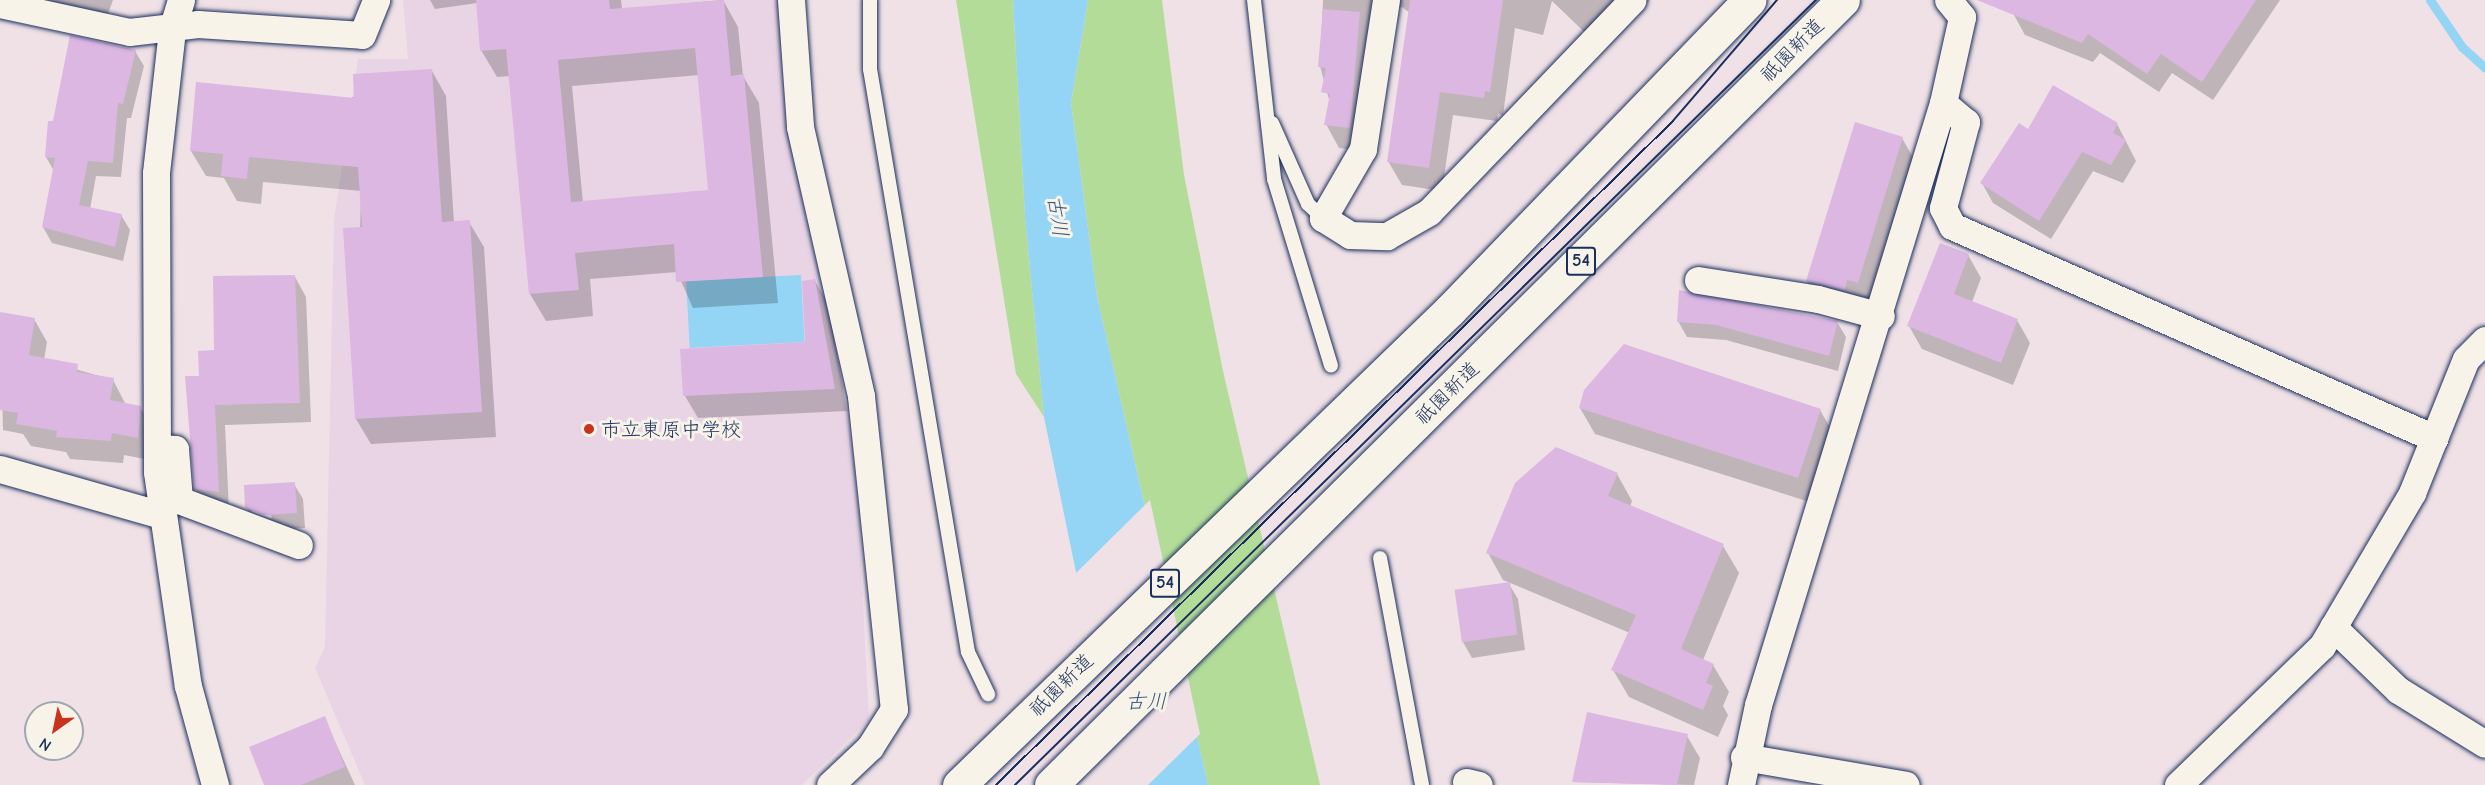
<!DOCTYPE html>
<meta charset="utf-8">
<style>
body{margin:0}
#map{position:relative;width:2485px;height:785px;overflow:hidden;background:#efe1e6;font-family:"Comic Neue","Klee One",sans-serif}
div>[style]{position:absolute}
.built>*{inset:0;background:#e9d4e5}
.green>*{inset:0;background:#b4dc99}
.water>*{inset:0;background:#94d4f5;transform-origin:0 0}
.pier>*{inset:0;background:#efe1e6}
.shadow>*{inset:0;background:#0003}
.stream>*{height:9px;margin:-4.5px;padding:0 4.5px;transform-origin:4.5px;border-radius:4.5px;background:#94d4f5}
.building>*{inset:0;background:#dbb7e2;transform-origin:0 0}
.roads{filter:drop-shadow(0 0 2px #1b2f5e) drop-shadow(0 0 2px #1b2f5e)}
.service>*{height:14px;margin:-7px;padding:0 7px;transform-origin:7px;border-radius:7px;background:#f7f3e8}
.minor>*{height:27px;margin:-13.5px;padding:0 13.5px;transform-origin:13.5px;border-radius:13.5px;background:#f7f3e8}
.trunk>*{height:33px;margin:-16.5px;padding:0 16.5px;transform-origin:16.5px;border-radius:16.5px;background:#f7f3e8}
.tram>*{height:1.5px;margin:-0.75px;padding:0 0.75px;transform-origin:0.75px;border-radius:0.75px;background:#1b2f5e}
.dots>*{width:16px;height:16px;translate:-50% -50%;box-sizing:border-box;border:3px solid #f7f3e8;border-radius:50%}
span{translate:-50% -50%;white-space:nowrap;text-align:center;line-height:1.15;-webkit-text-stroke:6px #f7f3e8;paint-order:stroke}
.shield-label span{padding:2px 4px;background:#f7f3e8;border:2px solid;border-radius:4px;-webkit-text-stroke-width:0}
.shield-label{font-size:18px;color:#1b2f5e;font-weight:700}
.street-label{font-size:20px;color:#1b2f5e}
.poi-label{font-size:20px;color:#1b2f5e}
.left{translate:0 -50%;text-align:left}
.water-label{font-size:21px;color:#395884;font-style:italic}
.north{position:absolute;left:24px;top:701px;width:60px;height:60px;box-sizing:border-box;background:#f7f3e8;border:2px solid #9fa5b1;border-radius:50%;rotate:213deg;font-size:16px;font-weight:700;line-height:24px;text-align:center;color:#1b2f5e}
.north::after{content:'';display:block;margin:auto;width:21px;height:27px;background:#c8321e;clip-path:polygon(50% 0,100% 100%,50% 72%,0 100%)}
</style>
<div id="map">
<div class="built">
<div style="clip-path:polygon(403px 0,784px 0,848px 378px,842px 392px,856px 466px,869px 720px,802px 785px,365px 785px,315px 668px,325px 647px,334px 220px,358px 59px,408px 59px)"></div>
</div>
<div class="green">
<div style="clip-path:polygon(956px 0,1013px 0,1025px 216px,1044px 417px,1016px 374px)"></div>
<div style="clip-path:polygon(1088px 0,1162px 0,1184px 175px,1223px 371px,1320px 785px,1208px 785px,1097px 296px,1071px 103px)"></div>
</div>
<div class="water">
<div style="clip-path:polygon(1013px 0,1088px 0,1071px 103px,1097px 296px,1208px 785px,1120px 785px,1044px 417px,1025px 216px)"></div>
<div style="left:801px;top:275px;width:67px;height:115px;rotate:87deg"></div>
</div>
<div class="pier">
<div style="clip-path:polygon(1150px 500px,1200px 734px,1148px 785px,1117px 785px,1074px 575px)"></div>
</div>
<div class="shadow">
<div style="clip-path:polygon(46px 0,113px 0,105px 22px,49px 6px)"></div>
<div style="clip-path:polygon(evenodd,430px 0,621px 0,622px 9px,723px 0,738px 27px,743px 76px,759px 103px,778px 303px,693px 308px,677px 272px,590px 279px,593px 316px,546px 321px,530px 294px,510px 76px,497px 77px,481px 50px,477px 3px,435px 9px,430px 0,699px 75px,710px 192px,583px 203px,572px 86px,699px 75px)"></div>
<div style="clip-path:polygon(1323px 0,1650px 0,1600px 47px,1552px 1px,1543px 35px,1515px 28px,1503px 115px,1498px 114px,1497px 121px,1453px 115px,1442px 191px,1402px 185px,1388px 161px,1410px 13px,1402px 7px,1374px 18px,1363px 151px,1339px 148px,1326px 124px,1330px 103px,1320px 66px)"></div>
<div style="clip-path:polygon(2020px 0,2280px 0,2213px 100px,2172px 73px,2159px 92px,2100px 53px,2093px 62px,2025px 35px,2014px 15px)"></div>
<div style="clip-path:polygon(135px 51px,144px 66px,131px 118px,127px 118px,121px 177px,96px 176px,90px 209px,121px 215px,130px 230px,123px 261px,52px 243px,43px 227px,54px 171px,46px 157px,54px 122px)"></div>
<div style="clip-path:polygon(432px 71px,446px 96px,454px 223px,469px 222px,484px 247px,496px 437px,371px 444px,356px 419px,361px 191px,263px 182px,261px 204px,237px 201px,224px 178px,206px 176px,191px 151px)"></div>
<div style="clip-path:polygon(2117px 124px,2136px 161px,2123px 183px,2093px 171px,2051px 239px,1993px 203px,1982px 183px,2029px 131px)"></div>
<div style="clip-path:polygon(1902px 138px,1915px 161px,1871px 305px,1820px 303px,1807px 281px)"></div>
<div style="clip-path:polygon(1968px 255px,1981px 278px,1972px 302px,2017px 320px,2030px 343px,2013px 385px,1922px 349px,1909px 326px)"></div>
<div style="clip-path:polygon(295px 277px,306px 297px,311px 422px,225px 425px,229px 511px,207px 508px,195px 488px,201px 377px,216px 352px)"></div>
<div style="clip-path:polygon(815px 281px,828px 303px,847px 411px,698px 418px,685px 396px,807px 344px)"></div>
<div style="clip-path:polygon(0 313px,34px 319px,47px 342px,44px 360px,113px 380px,126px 405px,140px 407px,153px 430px,150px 460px,124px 455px,123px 463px,70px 459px,66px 452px,31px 446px,23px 434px,3px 430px)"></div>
<div style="clip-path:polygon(1678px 321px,1837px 322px,1846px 337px,1838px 371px,1726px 340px,1687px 337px)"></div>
<div style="clip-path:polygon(1580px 408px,1820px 410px,1835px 436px,1813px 503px,1595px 434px)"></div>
<div style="clip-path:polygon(1617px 474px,1632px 501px,1630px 507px,1723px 546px,1739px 573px,1703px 660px,1713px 665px,1729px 692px,1723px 706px,1728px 715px,1718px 737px,1629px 697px,1613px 670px,1630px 633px,1503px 580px,1488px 553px)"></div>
<div style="clip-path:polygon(evenodd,294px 484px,303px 499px,305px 528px,274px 530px,255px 523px,246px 507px,294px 484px,252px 509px,272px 516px,271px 519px,252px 512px,252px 509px)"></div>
<div style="clip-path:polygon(1509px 584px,1518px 599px,1525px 650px,1472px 658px,1463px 642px)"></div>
<div style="clip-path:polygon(324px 718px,355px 785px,266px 785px)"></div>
<div style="clip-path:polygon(1687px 736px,1700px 758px,1694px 785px,1573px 782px)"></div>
</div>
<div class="stream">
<div style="left:2430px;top:0;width:57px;rotate:55.8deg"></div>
<div style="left:2462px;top:47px;width:31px;rotate:42deg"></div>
</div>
<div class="building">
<div style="clip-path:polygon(evenodd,476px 0,609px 0,610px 9px,724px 0,731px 76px,744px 74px,763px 277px,676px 282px,674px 244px,575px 253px,579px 290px,529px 294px,506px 49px,480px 51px,476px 0,695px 48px,708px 190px,571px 202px,558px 60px,695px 48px)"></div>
<div style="clip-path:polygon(1410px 0,1503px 0,1490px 92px,1485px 91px,1484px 98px,1440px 92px,1429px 168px,1387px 162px)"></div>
<div style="clip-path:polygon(1977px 0,2256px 0,2202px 82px,2161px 54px,2147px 74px,2088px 34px,2082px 43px)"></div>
<div style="clip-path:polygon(1323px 9px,1360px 12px,1350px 128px,1324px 125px,1330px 94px,1321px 92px,1326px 68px,1318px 67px)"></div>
<div style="clip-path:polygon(70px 35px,136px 50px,123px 104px,118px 103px,113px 163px,88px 161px,79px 205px,122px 214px,115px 247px,42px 227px,55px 158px,45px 157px,48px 121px,53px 121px)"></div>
<div style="clip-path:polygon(432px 69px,442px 222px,470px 220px,482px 412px,355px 419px,343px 228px,362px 227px,358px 167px,249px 157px,247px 179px,221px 176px,223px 154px,190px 151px,196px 82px,354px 98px,353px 74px)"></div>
<div style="clip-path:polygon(2053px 85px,2118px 123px,2113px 133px,2126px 140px,2111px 165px,2082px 152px,2039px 221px,1980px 183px,2019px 123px,2028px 129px)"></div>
<div style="clip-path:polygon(1855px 122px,1903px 137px,1858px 283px,1847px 280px,1845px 290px,1806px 281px)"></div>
<div style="clip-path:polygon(1940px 243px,1969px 254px,1954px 294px,2018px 319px,2001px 363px,1907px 326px)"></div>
<div style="clip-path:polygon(295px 275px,300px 403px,215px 405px,219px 492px,194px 489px,185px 376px,199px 376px,198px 351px,214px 350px,213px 276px)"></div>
<div style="clip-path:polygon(815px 279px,835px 389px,683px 396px,680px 349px,805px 342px,802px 281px)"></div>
<div style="clip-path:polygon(1679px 290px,1838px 321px,1829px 356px,1716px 325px,1677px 322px)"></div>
<div style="clip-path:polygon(0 312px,35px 318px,29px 355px,78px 364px,77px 372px,114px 378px,110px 400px,141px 406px,138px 438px,112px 433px,111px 441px,56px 437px,57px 431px,16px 424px,18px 413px,0 410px)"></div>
<div style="clip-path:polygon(1624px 344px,1821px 409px,1798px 478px,1579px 408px,1584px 390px)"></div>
<div style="clip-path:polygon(1556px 447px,1618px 473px,1608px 496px,1724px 544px,1681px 649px,1714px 664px,1706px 683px,1713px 686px,1703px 710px,1611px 670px,1636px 615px,1486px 553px,1515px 483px)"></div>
<div style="clip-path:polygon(295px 482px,297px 513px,264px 515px,245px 508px,244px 485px)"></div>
<div style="left:1510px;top:582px;width:53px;height:56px;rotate:82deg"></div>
<div style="clip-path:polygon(1587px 712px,1688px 734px,1677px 785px,1572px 782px)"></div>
<div style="clip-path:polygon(325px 716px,345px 767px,301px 785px,264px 785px,249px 747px)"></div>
</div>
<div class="roads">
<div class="service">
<div style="left:870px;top:0;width:69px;rotate:90deg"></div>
<div style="left:870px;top:69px;width:591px;rotate:80.46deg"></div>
<div style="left:968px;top:652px;width:47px;rotate:64.5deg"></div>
<div style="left:1254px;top:0;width:180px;rotate:83.6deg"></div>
<div style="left:1274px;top:179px;width:195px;rotate:73deg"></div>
<div style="left:1272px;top:123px;width:89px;rotate:66deg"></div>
<div style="left:1308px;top:204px;width:21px;rotate:43deg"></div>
<div style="left:1380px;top:558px;width:231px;rotate:79.5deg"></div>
</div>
<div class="minor">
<div style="left:181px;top:0;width:31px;rotate:107deg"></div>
<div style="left:172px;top:30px;width:144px;rotate:96.4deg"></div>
<div style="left:156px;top:173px;width:299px;rotate:89.8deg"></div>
<div style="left:157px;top:472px;width:216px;rotate:81.8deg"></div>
<div style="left:188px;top:686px;width:103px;rotate:74.7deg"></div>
<div style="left:791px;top:0;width:127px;rotate:85.9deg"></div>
<div style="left:800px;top:127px;width:276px;rotate:77.2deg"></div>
<div style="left:861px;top:396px;width:315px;rotate:84deg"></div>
<div style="left:894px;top:709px;width:45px;rotate:122.3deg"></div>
<div style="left:870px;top:747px;width:55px;rotate:136.5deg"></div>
<div style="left:1386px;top:0;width:151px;rotate:98.8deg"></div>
<div style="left:1363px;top:149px;width:80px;rotate:120.1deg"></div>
<div style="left:1323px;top:218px;width:32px;rotate:32deg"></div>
<div style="left:1350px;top:235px;width:37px;rotate:2deg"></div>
<div style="left:1387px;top:236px;width:48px;rotate:-29.7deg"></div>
<div style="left:1429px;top:212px;width:294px;rotate:-46.2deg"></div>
<div style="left:0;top:4px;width:132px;rotate:12.2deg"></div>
<div style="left:129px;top:32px;width:69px;rotate:-6.6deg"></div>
<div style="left:198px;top:24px;width:164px;rotate:3.8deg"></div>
<div style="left:362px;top:35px;width:38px;rotate:-68deg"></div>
<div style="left:1943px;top:103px;width:30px;rotate:40deg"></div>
<div style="left:1966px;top:122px;width:89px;rotate:105deg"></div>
<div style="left:1943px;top:208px;width:20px;rotate:63deg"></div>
<div style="left:1952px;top:226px;width:527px;rotate:23.74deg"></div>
<div style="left:1698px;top:280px;width:121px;rotate:9deg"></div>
<div style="left:1818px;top:299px;width:65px;rotate:15.1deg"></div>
<div style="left:157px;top:448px;width:18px;rotate:3deg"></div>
<div style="left:175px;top:449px;width:51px;rotate:85.5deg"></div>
<div style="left:179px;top:500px;width:128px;rotate:20.6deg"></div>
<div style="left:0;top:469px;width:167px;rotate:15.9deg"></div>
<div style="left:2333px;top:627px;width:91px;rotate:44.1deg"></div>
<div style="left:2398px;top:690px;width:102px;rotate:31.8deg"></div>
<div style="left:1744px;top:757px;width:164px;rotate:9.8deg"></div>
<div style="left:1466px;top:782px;width:13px;rotate:13deg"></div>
<div style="left:1741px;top:785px;width:82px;rotate:-78deg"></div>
<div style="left:1758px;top:705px;width:630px;rotate:-72.92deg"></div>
<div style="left:1943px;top:103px;width:88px;rotate:-77.5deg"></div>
<div style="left:1962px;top:17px;width:22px;rotate:-129deg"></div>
<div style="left:2178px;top:785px;width:200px;rotate:-44deg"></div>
<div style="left:2322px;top:646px;width:178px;rotate:-59.5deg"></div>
<div style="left:2412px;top:493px;width:144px;rotate:-68.1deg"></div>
<div style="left:2466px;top:359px;width:27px;rotate:-45deg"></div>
</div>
<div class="trunk">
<div style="left:959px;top:785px;width:683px;rotate:-44.05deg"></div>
<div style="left:1450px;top:310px;width:431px;rotate:-46deg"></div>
<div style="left:1051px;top:785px;width:1115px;rotate:-44.75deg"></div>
</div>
</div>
<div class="tram">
<div style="left:996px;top:785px;width:948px;rotate:-44.44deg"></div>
<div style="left:1673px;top:121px;width:160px;rotate:-49.3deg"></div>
<div style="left:1015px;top:785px;width:1122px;rotate:-44.42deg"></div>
</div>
<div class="dots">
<div style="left:589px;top:429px;background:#c8321e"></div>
</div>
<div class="shield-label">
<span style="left:1581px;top:261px">54</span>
<span style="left:1165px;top:583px">54</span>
</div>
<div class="street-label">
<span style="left:1792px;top:50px;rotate:-45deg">祇園新道</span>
<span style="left:1447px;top:393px;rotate:-44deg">祇園新道</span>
<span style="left:1061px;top:685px;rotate:-44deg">祇園新道</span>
</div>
<div class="poi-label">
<span class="left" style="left:601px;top:429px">市立東原中学校</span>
</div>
<div class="water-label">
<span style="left:1058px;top:216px;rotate:82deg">古川</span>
<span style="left:1146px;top:701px">古川</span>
</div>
<div class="north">N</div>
</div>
